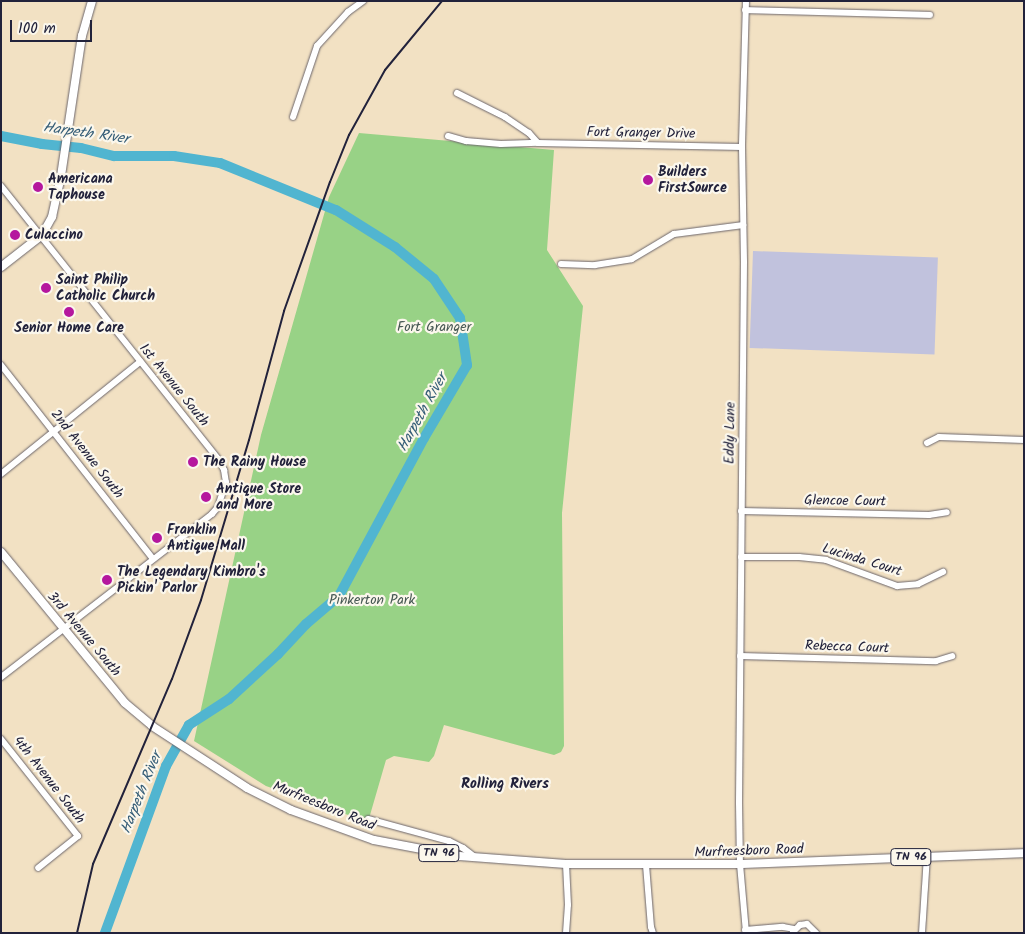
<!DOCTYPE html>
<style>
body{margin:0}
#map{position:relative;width:1025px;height:934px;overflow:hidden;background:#f2e1c3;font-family:Kalam,sans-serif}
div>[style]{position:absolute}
.industrial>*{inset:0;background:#c1c2dd;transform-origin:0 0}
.green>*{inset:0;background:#98d286}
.river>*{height:10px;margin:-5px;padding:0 5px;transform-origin:5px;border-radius:5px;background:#51b5d0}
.roads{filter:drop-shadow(0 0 1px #6b656b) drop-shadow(0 0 1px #6b656b)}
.minor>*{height:6px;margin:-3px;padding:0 3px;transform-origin:3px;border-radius:3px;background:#fff}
.major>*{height:8px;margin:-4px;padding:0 4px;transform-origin:4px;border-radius:4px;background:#fff}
.rail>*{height:2px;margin:-1px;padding:0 1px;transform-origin:1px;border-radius:1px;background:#22223b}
.dots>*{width:14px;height:14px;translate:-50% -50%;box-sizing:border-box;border:2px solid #fbf7ec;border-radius:50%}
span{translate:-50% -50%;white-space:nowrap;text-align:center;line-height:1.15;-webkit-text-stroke:4.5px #fbf7ec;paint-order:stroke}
.shield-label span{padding:1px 4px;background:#fbf7ec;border:1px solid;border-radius:4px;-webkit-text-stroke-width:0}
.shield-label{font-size:12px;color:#22223b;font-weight:700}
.street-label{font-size:14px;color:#22223b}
.poi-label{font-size:14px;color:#22223b;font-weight:700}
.left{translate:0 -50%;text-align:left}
.park-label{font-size:14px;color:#455752}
.water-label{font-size:15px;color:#355d77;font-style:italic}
.neighbourhood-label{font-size:15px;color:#22223b;font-weight:700}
.frame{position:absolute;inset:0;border:2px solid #22223b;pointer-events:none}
.scale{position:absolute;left:10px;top:20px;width:82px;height:22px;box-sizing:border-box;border:2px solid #22223b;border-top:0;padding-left:6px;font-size:15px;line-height:18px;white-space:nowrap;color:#22223b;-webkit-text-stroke:4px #fbf7ec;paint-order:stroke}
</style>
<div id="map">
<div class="industrial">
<div style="left:753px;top:251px;width:185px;height:97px;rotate:2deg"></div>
</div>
<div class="green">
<div style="clip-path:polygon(359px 133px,554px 150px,547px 250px,583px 306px,562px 513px,564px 746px,561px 752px,554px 755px,444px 725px,434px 756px,429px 762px,394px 756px,386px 760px,368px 822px,266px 786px,194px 741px,261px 435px,329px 197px)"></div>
</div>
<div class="river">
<div style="left:1px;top:136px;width:42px;rotate:11deg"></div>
<div style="left:42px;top:144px;width:39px;rotate:6deg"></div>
<div style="left:81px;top:148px;width:34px;rotate:14deg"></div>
<div style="left:114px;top:156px;width:60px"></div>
<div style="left:174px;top:156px;width:47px;rotate:8.7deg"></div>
<div style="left:220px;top:163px;width:125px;rotate:22.1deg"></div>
<div style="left:336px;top:210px;width:70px;rotate:32.1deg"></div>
<div style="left:395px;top:247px;width:50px;rotate:39.4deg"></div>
<div style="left:434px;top:279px;width:47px;rotate:56.3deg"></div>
<div style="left:460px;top:318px;width:48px;rotate:81.5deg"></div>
<div style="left:467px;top:365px;width:85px;rotate:120.5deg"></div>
<div style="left:424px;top:438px;width:179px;rotate:118.3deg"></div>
<div style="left:339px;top:596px;width:43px;rotate:139.7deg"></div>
<div style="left:306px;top:624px;width:41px;rotate:133deg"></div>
<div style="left:278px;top:654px;width:67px;rotate:137.4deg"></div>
<div style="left:229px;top:699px;width:48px;rotate:147deg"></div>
<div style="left:189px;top:725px;width:47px;rotate:119.3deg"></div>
<div style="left:166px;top:766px;width:178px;rotate:110.1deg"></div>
</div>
<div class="roads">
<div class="minor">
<div style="left:746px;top:1px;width:146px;rotate:91.6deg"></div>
<div style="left:742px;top:147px;width:115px;rotate:89deg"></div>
<div style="left:744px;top:262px;width:541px;rotate:90.53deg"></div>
<div style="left:739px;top:803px;width:61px;rotate:89.1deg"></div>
<div style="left:740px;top:864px;width:69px;rotate:85deg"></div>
<div style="left:745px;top:10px;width:185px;rotate:1.5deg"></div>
<div style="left:457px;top:93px;width:54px;rotate:26.6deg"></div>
<div style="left:505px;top:117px;width:29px;rotate:34deg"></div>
<div style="left:529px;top:133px;width:13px;rotate:48deg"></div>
<div style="left:538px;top:143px;width:204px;rotate:1.1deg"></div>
<div style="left:293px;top:117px;width:75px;rotate:-71.3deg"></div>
<div style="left:317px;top:46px;width:46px;rotate:-47.6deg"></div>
<div style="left:348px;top:12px;width:19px;rotate:-36deg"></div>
<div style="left:448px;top:136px;width:19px;rotate:16deg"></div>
<div style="left:466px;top:141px;width:35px;rotate:5deg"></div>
<div style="left:501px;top:144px;width:37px;rotate:-2deg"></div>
<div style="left:1px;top:186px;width:349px;rotate:51.5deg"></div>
<div style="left:218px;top:459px;width:13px;rotate:61deg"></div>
<div style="left:224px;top:470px;width:12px;rotate:81deg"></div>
<div style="left:226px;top:482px;width:26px;rotate:108deg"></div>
<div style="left:218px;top:507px;width:9px;rotate:131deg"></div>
<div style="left:212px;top:514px;width:267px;rotate:142.3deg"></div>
<div style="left:561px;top:264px;width:34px;rotate:2deg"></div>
<div style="left:595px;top:265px;width:37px;rotate:-9deg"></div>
<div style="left:632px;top:259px;width:49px;rotate:-30.8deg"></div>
<div style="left:674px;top:234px;width:70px;rotate:-7.4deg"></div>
<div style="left:1px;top:365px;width:246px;rotate:51.9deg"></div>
<div style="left:927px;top:443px;width:13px;rotate:-27deg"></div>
<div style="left:939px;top:437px;width:85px;rotate:2deg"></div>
<div style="left:1px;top:474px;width:179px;rotate:-38.9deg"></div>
<div style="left:741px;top:511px;width:188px;rotate:1.2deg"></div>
<div style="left:929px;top:515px;width:18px;rotate:-9deg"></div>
<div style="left:741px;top:557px;width:58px"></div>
<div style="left:799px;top:557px;width:27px;rotate:6deg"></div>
<div style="left:826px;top:560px;width:76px;rotate:20.1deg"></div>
<div style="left:897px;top:586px;width:21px;rotate:-5deg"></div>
<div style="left:918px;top:584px;width:28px;rotate:-26deg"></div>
<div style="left:740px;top:656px;width:196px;rotate:1.5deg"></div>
<div style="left:936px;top:661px;width:17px;rotate:-17deg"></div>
<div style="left:1px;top:739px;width:124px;rotate:51.6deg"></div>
<div style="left:78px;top:836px;width:51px;rotate:141.3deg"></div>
<div style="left:368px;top:819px;width:84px;rotate:15.2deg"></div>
<div style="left:449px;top:841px;width:16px;rotate:27deg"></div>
<div style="left:463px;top:848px;width:15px;rotate:37deg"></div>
<div style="left:646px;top:865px;width:62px;rotate:85.4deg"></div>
<div style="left:651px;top:927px;width:6px;rotate:72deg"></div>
<div style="left:745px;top:930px;width:38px;rotate:-5deg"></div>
<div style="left:783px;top:927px;width:11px;rotate:10deg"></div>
<div style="left:793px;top:932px;width:10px;rotate:-45deg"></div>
<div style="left:800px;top:925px;width:7px;rotate:-8deg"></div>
<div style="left:807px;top:924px;width:13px;rotate:45deg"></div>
<div style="left:566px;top:933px;width:28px;rotate:-86deg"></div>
<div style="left:568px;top:905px;width:41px;rotate:-92.8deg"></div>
<div style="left:922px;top:933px;width:77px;rotate:-86.3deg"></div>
</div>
<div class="major">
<div style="left:1px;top:267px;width:52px;rotate:-38deg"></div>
<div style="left:42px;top:235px;width:21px;rotate:-61deg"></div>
<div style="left:52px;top:217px;width:42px;rotate:-77.6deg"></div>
<div style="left:61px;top:176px;width:142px;rotate:-81.5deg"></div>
<div style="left:82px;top:36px;width:36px;rotate:-74deg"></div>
<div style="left:1px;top:552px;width:195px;rotate:50.6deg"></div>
<div style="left:125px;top:703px;width:35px;rotate:40deg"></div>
<div style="left:152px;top:726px;width:113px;rotate:33.1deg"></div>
<div style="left:247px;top:788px;width:49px;rotate:26.6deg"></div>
<div style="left:291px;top:810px;width:88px;rotate:19.9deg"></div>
<div style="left:374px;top:840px;width:86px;rotate:10.7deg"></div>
<div style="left:459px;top:856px;width:107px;rotate:4.3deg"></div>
<div style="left:566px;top:864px;width:174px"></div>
<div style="left:740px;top:864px;width:284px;rotate:-2.2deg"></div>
</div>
</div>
<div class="rail">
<div style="left:77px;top:933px;width:71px;rotate:-76.9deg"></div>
<div style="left:93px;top:864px;width:201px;rotate:-66.9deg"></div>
<div style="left:172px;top:679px;width:84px;rotate:-69.8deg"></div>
<div style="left:201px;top:600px;width:167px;rotate:-73.3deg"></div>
<div style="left:249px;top:440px;width:134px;rotate:-74.8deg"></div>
<div style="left:284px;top:311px;width:137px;rotate:-70.4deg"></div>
<div style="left:330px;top:182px;width:51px;rotate:-68deg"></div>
<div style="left:349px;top:135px;width:74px;rotate:-61deg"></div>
<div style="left:385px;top:70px;width:89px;rotate:-50.4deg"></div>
</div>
<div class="dots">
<div style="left:648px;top:180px;background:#b5179e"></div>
<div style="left:38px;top:187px;background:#b5179e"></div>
<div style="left:15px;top:235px;background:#b5179e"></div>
<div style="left:46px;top:288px;background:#b5179e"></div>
<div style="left:69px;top:312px;background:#b5179e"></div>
<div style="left:193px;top:462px;background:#b5179e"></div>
<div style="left:206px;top:497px;background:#b5179e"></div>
<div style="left:157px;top:538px;background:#b5179e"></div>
<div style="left:107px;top:580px;background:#b5179e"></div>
</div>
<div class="shield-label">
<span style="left:439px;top:853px">TN 96</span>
<span style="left:911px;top:857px">TN 96</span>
</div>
<div class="street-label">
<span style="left:641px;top:133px;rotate:1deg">Fort Granger Drive</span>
<span style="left:174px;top:385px;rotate:51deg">1st Avenue South</span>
<span style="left:730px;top:433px;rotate:-89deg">Eddy Lane</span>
<span style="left:87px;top:454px;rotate:52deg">2nd Avenue South</span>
<span style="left:845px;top:501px;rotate:1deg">Glencoe Court</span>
<span style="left:862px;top:560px;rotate:17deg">Lucinda Court</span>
<span style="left:84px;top:634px;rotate:50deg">3rd Avenue South</span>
<span style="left:847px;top:647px;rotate:2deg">Rebecca Court</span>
<span style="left:49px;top:780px;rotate:52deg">4th Avenue South</span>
<span style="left:324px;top:806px;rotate:22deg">Murfreesboro Road</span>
<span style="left:749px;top:851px;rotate:-2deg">Murfreesboro Road</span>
</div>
<div class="poi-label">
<span class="left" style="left:658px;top:180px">Builders<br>FirstSource</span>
<span class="left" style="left:48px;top:187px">Americana<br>Taphouse</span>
<span class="left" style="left:25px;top:235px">Culaccino</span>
<span class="left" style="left:56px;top:288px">Saint Philip<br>Catholic Church</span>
<span style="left:69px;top:328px">Senior Home Care</span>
<span class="left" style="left:203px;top:462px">The Rainy House</span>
<span class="left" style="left:216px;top:497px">Antique Store<br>and More</span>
<span class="left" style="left:167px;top:538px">Franklin<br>Antique Mall</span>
<span class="left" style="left:117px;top:580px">The Legendary Kimbro's<br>Pickin' Parlor</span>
</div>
<div class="park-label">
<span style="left:434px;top:327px">Fort Granger</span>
<span style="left:372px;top:600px">Pinkerton Park</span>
</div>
<div class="water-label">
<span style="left:86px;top:134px;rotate:8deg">Harpeth River</span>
<span style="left:423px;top:413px;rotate:-61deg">Harpeth River</span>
<span style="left:142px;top:793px;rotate:-68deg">Harpeth River</span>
</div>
<div class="neighbourhood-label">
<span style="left:505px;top:785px">Rolling Rivers</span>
</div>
<div class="frame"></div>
<div class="scale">100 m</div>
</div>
